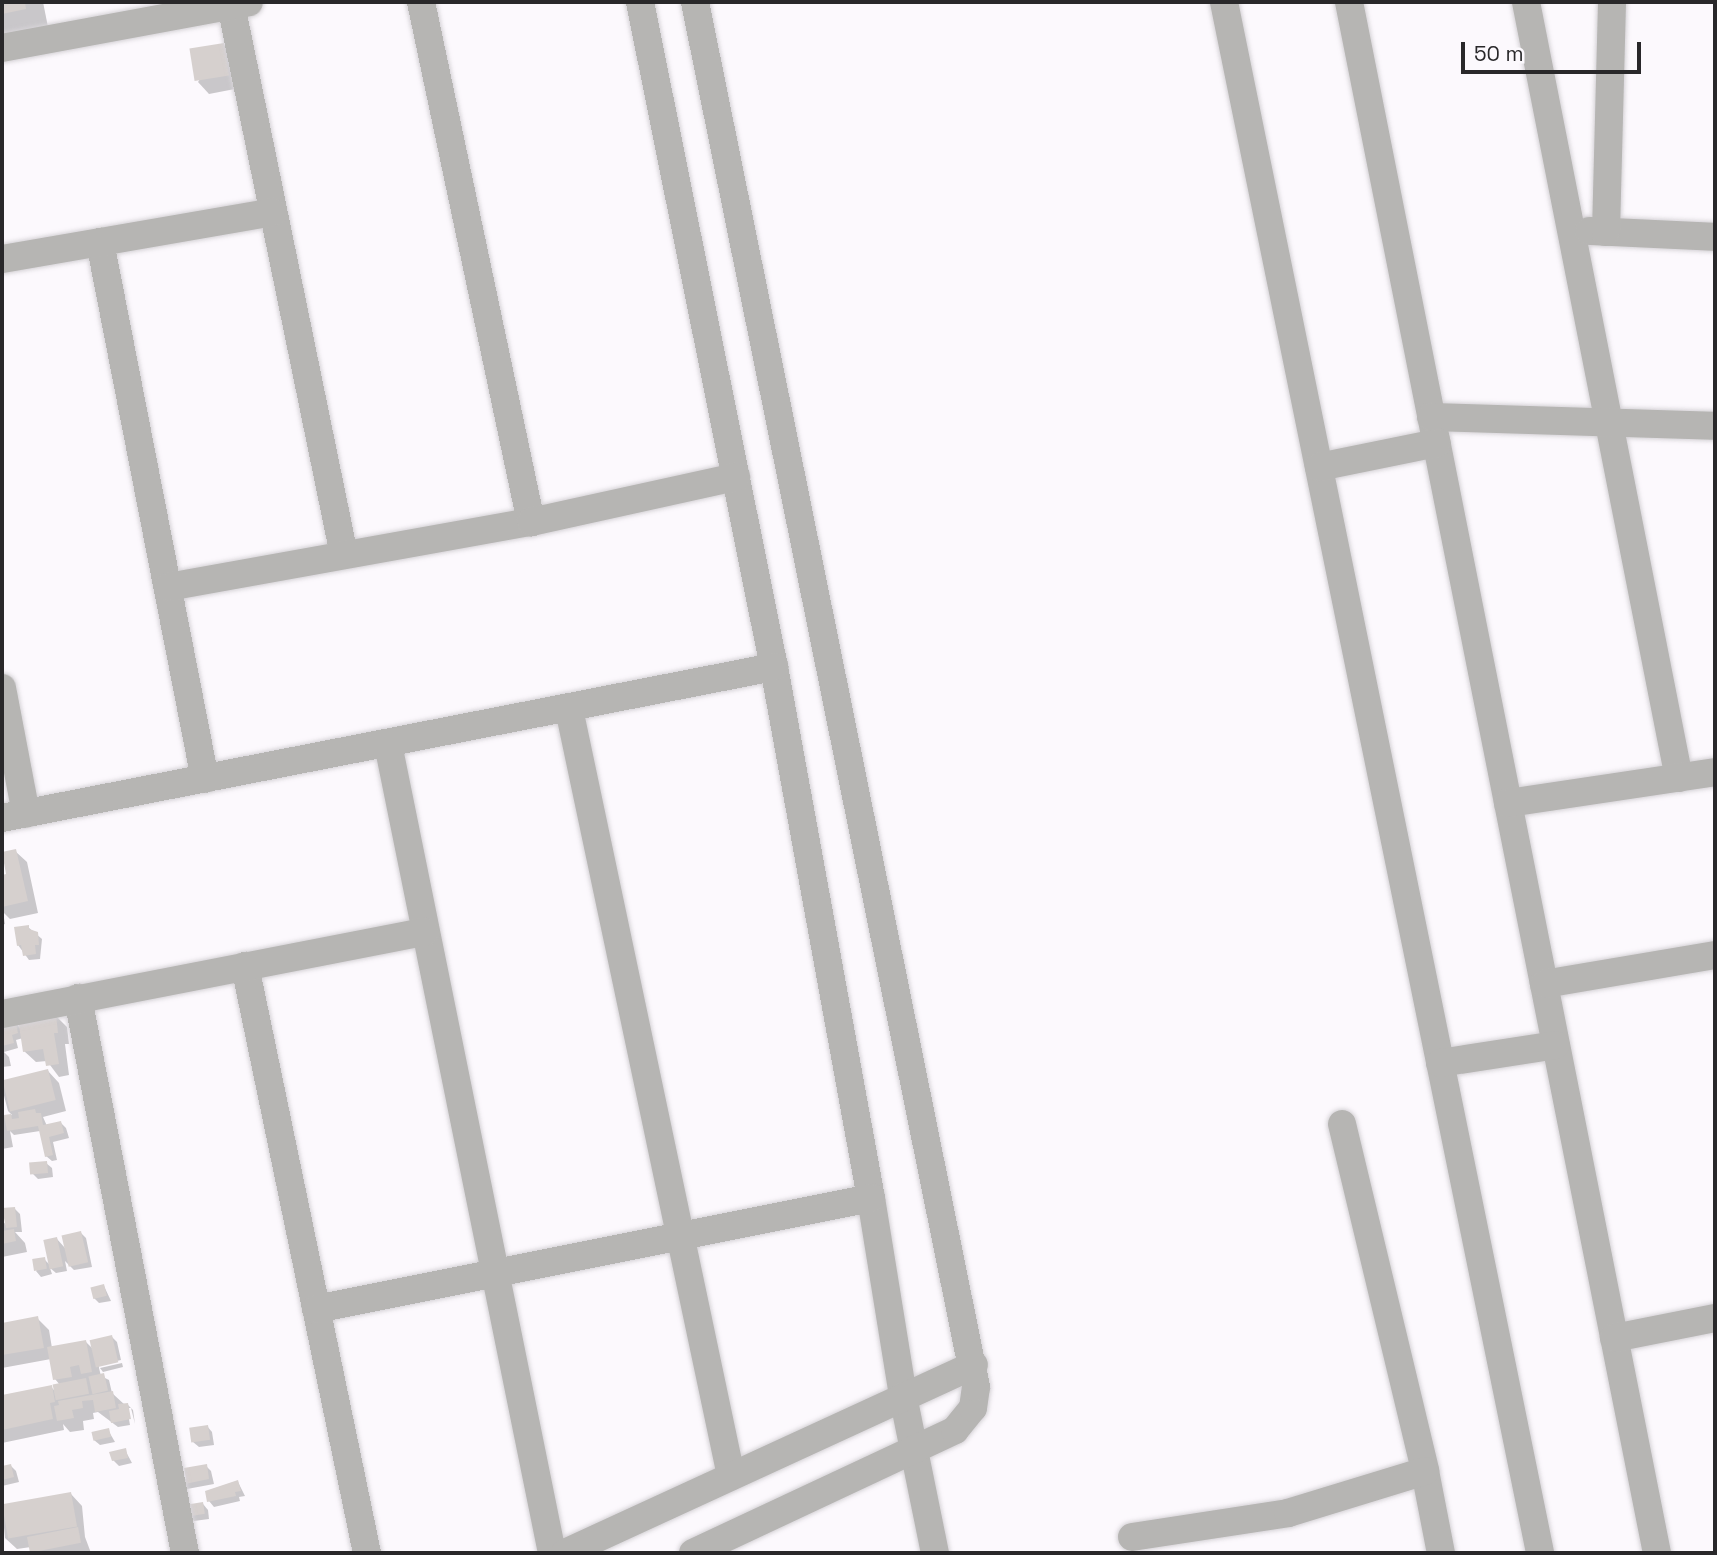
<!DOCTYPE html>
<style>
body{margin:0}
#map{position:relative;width:1717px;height:1555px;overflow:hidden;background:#fcf9fd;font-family:"Space Grotesk",sans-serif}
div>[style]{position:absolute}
.shadow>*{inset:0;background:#0003}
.building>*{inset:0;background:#d6d0ce;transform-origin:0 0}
.roads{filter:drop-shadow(0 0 2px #d6d3d7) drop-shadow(0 0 2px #d6d3d7)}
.minor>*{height:28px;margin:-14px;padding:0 14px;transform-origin:14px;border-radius:14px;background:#b6b5b3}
span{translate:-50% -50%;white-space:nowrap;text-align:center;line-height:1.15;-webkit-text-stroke:6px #fcf9fd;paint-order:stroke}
.frame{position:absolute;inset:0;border:4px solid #29282a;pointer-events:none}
.scale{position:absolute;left:1461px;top:42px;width:180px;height:32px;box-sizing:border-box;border:4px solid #29282a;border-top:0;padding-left:9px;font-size:21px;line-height:24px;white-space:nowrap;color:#29282a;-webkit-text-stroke:5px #fcf9fd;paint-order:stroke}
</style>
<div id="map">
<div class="shadow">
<div style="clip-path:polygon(2px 2px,43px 2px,49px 32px,2px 41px)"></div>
<div style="clip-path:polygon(224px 45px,235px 57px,240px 88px,209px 94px,198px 82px)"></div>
<div style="clip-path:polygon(15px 851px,27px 862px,38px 913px,10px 919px,3px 912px,5px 924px,2px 925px,2px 877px,8px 875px)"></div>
<div style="clip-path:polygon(28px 927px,42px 939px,40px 959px,29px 960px,18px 945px)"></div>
<div style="clip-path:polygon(56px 1016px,67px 1027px,69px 1044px,65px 1044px,69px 1075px,59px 1077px,47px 1061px,36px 1062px,24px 1051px,23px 1038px,16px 1040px,18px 1048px,4px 1052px,9px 1057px,11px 1066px,2px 1067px,2px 1024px,14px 1021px,21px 1029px)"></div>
<div style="clip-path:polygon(48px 1071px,59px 1083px,66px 1111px,43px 1117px,47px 1126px,61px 1123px,66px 1128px,69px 1138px,53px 1142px,57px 1160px,52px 1161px,46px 1156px,40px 1131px,14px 1135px,10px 1131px,13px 1147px,2px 1149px,2px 1113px,5px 1116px,12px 1115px,8px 1111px,2px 1088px,2px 1077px,2px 1082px)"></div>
<div style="clip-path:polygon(46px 1163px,52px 1168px,53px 1177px,38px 1179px,33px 1174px)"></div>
<div style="clip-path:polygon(15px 1209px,20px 1214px,22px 1232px,15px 1232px,25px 1243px,27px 1252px,2px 1257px,2px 1220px,7px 1226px,2px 1210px)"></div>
<div style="clip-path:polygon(81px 1233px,86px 1238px,92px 1267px,74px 1270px,65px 1261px,67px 1271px,56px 1273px,50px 1268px,52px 1274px,41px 1277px,36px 1271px,44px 1259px,50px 1265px,57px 1239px,65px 1248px)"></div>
<div style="clip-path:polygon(104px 1286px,111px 1301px,99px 1303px,94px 1298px)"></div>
<div style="clip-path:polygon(37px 1318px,49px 1330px,52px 1348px,85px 1341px,95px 1351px,112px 1337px,117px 1342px,121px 1360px,99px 1365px,99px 1368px,101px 1376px,109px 1380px,112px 1393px,125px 1405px,128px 1405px,133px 1410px,135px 1424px,131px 1408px,127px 1408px,130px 1425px,118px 1427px,98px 1412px,93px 1413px,94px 1419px,83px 1421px,84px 1430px,70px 1432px,63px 1424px,64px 1430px,2px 1443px,2px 1453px,2px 1397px,51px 1387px,57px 1393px,60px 1385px,55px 1379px,51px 1359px,2px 1368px,2px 1324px)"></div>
<div style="clip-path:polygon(122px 1363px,123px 1367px,103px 1372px,100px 1368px)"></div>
<div style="clip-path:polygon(207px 1426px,212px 1432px,214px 1445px,199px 1447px,193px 1442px)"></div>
<div style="clip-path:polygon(108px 1430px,115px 1442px,100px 1445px,94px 1440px)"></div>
<div style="clip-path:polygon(125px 1450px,132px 1463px,119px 1466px,113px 1460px)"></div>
<div style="clip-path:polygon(11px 1466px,16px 1471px,19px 1482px,2px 1486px,2px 1468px)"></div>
<div style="clip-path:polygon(206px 1466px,211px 1471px,214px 1484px,187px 1489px,181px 1484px)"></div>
<div style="clip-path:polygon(238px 1482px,245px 1496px,239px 1497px,240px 1501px,214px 1507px,209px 1501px)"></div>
<div style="clip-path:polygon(71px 1494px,82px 1506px,85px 1537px,91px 1553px,33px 1553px,31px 1547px,17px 1549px,5px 1538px,2px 1507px)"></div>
<div style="clip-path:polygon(203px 1504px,208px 1510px,209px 1519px,194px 1521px,189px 1516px)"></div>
</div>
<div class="building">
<div style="clip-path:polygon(2px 2px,25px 2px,26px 9px,2px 14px)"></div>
<div style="left:224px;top:43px;width:33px;height:35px;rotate:81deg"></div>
<div style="clip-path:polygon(16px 849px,28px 901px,2px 907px,2px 875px,6px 874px,2px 852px)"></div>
<div style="clip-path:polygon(29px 925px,29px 929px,38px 932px,39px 945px,35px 945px,36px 954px,23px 956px,21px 945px,17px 946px,14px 927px)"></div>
<div style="clip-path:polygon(56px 1014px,58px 1033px,54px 1033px,59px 1064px,46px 1066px,43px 1049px,23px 1052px,18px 1019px)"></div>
<div style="clip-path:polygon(15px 1019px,18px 1033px,12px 1035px,14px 1043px,2px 1046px,2px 1023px)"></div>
<div style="left:48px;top:1069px;width:32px;height:47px;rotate:76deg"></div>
<div style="clip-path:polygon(35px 1109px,36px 1113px,41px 1113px,43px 1125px,61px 1121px,64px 1133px,49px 1137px,53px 1155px,45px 1157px,38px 1126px,7px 1131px,4px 1115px,11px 1114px,12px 1119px,19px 1118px,18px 1112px)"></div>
<div style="left:47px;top:1161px;width:12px;height:18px;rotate:85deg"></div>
<div style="clip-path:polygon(15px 1207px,17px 1227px,6px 1228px,2px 1208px)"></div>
<div style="clip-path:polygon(14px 1229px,16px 1241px,2px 1244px,2px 1231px)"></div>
<div style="left:81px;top:1231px;width:32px;height:20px;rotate:77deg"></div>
<div style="left:57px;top:1237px;width:30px;height:14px;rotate:78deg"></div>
<div style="left:45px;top:1257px;width:12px;height:13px;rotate:81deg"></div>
<div style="left:104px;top:1284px;width:12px;height:14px;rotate:76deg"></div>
<div style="clip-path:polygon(38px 1316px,44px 1348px,2px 1355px,2px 1323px)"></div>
<div style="left:112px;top:1335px;width:28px;height:23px;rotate:77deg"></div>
<div style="clip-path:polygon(86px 1340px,92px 1372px,81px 1374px,79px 1365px,70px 1367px,72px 1377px,53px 1380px,47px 1347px)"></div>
<div style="left:104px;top:1373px;width:18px;height:16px;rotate:77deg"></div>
<div style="left:86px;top:1378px;width:16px;height:34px;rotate:79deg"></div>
<div style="clip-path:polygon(52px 1385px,55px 1402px,50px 1403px,53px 1419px,2px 1430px,2px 1395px)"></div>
<div style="clip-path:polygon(113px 1391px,116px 1408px,95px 1412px,93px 1400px,82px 1401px,83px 1408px,72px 1410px,74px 1418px,57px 1421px,54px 1406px,59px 1405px,58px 1401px)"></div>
<div style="clip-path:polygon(128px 1403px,131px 1419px,111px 1423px,109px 1411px,119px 1409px,118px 1404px)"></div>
<div style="left:208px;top:1425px;width:15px;height:19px;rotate:82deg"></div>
<div style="left:109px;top:1428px;width:9px;height:18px;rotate:77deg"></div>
<div style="clip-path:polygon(126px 1448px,128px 1458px,112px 1461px,109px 1452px)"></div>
<div style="clip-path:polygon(11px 1464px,14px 1477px,2px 1480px,2px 1466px)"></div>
<div style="clip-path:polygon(207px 1464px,209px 1479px,180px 1485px,179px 1480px,186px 1479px,184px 1468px)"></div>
<div style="clip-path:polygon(238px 1480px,241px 1491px,235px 1492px,236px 1496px,207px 1502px,205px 1491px)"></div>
<div style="left:71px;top:1492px;width:35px;height:70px;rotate:80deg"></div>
<div style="left:203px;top:1502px;width:12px;height:17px;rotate:81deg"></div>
<div style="left:78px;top:1527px;width:16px;height:52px;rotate:79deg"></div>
</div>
<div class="roads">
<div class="minor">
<div style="left:421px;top:2px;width:532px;rotate:78.06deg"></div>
<div style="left:640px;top:2px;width:678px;rotate:78.61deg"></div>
<div style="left:774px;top:667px;width:540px;rotate:79.65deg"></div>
<div style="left:871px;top:1198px;width:201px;rotate:80.8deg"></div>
<div style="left:903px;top:1396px;width:160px;rotate:78.5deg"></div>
<div style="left:1224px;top:2px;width:1583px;rotate:78.48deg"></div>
<div style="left:1349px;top:2px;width:1581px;rotate:78.77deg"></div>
<div style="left:1526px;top:2px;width:791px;rotate:78.85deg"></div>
<div style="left:231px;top:5px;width:561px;rotate:78.39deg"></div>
<div style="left:2px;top:48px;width:251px;rotate:-10.5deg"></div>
<div style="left:1589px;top:231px;width:126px;rotate:2.7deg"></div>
<div style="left:1606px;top:232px;width:230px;rotate:-88.5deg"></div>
<div style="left:100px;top:242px;width:547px;rotate:78.94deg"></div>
<div style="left:2px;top:259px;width:275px;rotate:-9.8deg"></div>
<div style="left:1431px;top:417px;width:284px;rotate:1.8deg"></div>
<div style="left:1319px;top:467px;width:120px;rotate:-11.5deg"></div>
<div style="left:168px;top:587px;width:369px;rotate:-10.2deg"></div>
<div style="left:531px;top:522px;width:210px;rotate:-12.4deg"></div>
<div style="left:2px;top:688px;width:128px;rotate:79.2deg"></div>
<div style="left:569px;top:709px;width:784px;rotate:78.07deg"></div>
<div style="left:388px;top:744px;width:825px;rotate:78.54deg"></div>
<div style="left:1508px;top:803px;width:209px;rotate:-8.5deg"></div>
<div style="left:2px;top:818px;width:787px;rotate:-11.07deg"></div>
<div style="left:245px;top:966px;width:600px;rotate:78.26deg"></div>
<div style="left:1544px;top:984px;width:173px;rotate:-9.6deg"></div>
<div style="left:78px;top:998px;width:565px;rotate:79.09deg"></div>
<div style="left:2px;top:1014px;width:431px;rotate:-11deg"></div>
<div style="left:1440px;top:1063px;width:117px;rotate:-8.8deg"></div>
<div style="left:1342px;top:1124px;width:357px;rotate:76.5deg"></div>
<div style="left:1425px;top:1471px;width:84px;rotate:79deg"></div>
<div style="left:316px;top:1309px;width:566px;rotate:-11.31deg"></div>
<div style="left:1614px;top:1338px;width:103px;rotate:-11.2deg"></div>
<div style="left:1132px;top:1537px;width:158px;rotate:-8.7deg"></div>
<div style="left:1288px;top:1513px;width:143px;rotate:-17deg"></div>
<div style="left:565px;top:1553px;width:450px;rotate:-24.7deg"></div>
<div style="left:693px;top:1553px;width:289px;rotate:-25.1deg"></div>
<div style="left:955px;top:1430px;width:28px;rotate:-51deg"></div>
<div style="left:973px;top:1408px;width:21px;rotate:-82deg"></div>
<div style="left:976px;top:1387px;width:1413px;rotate:-101.47deg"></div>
</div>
</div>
<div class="frame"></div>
<div class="scale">50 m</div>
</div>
